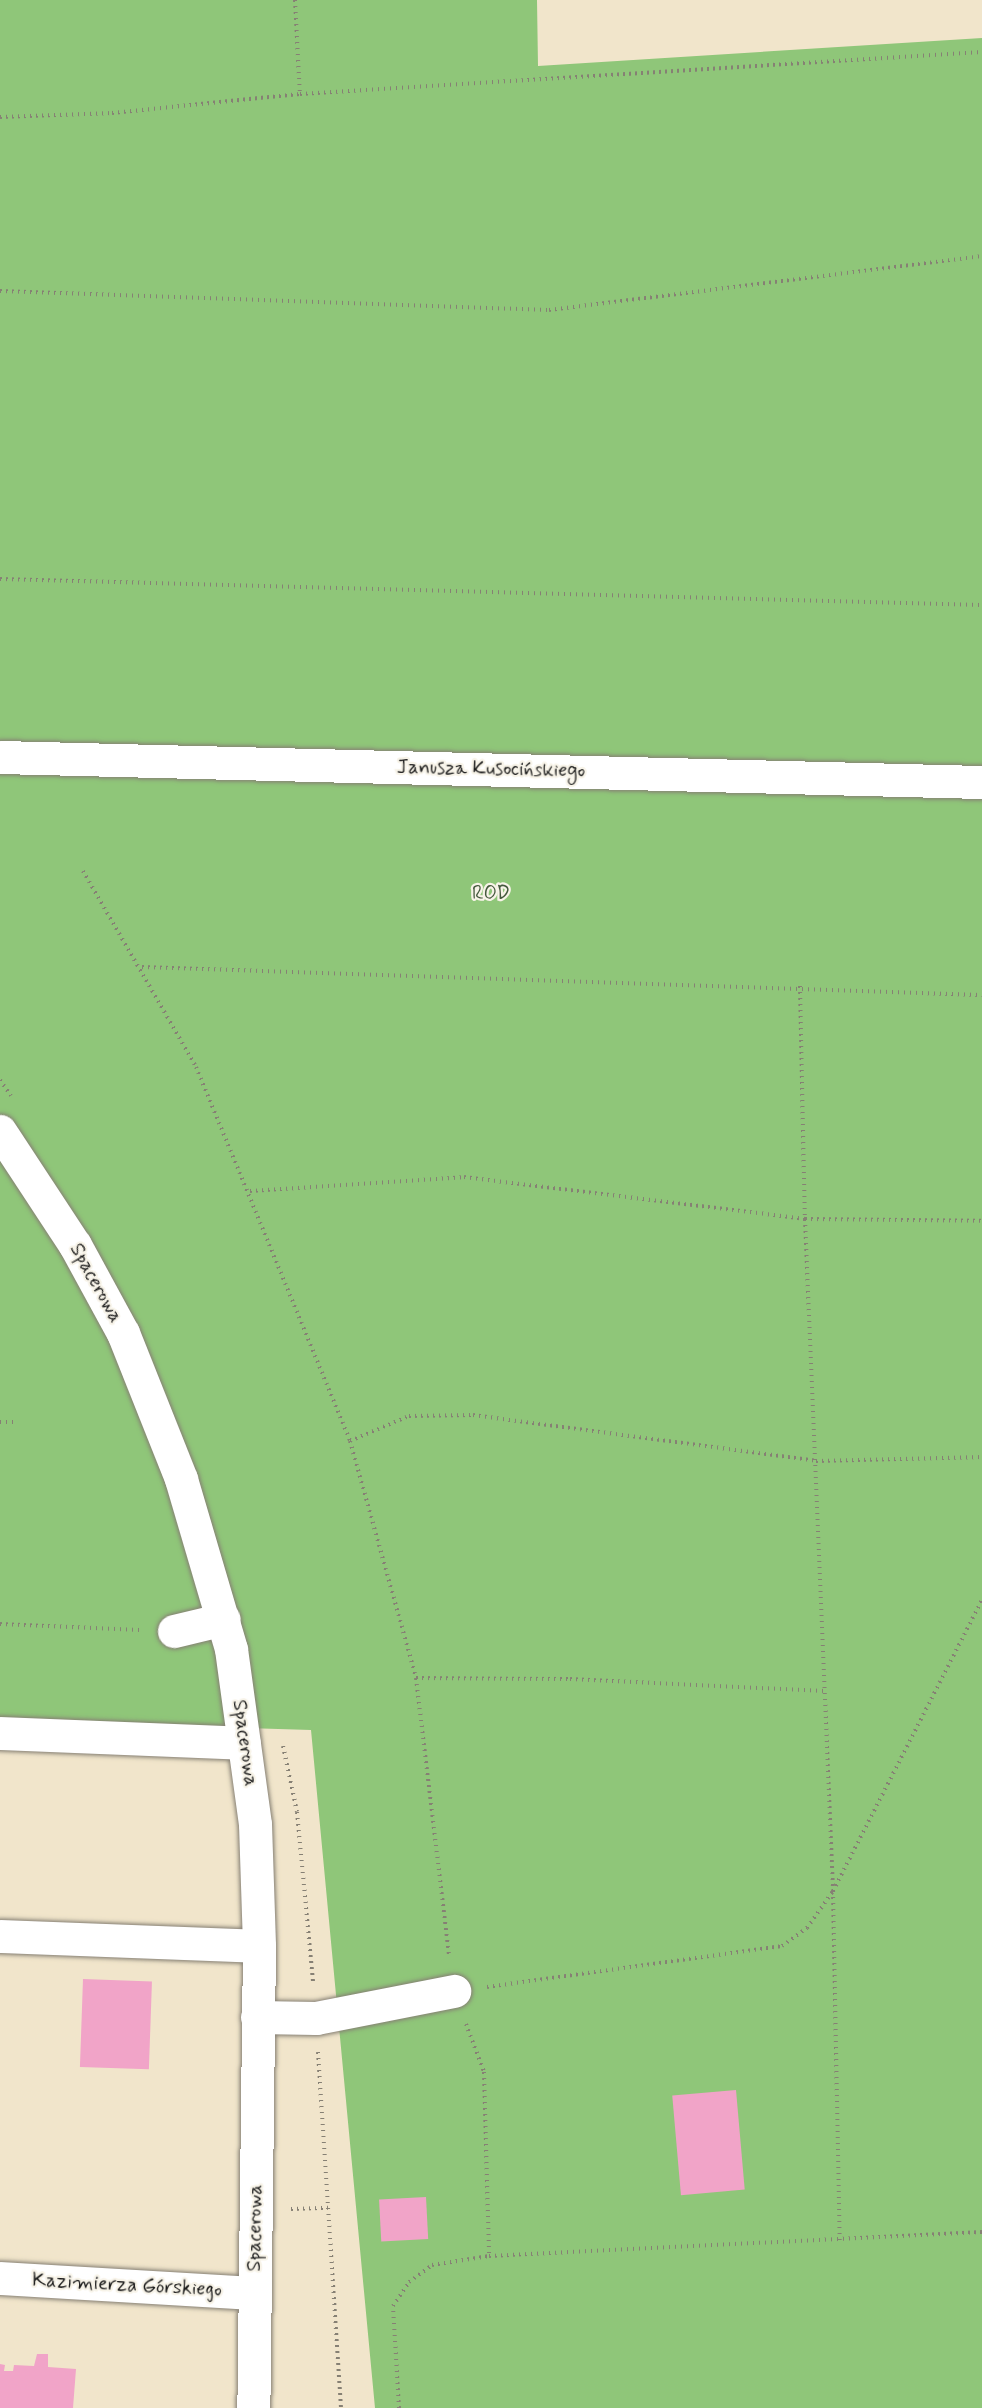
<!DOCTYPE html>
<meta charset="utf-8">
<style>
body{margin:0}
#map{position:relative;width:982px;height:2408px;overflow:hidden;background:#f1e5cb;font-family:Mynerve,sans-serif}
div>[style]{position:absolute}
.green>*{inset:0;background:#8fc679}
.building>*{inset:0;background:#f1a4c8;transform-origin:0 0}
.path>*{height:4px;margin-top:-2px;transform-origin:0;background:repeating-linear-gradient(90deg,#868074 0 1.5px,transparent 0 6px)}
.roads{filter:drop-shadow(0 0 2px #868074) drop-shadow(0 0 2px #868074)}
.minor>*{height:33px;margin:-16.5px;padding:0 16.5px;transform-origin:16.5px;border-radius:16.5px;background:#fff}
span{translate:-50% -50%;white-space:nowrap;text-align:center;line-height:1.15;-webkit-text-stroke:4.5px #f7f3e8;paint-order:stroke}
.street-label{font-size:20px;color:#1c1c1c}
.park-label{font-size:20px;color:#44583d}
</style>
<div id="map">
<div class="green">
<div style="clip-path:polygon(0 0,537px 0,538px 66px,982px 38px,982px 2408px,375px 2408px,311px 1730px,0 1720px)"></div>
</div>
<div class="building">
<div style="left:83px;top:1979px;width:69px;height:88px;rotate:2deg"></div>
<div style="left:736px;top:2090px;width:100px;height:64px;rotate:85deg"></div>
<div style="left:426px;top:2197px;width:42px;height:47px;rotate:87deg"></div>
<div style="clip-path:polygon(37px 2354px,48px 2354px,48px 2367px,76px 2369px,73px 2408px,0 2408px,0 2364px,5px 2365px,4px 2371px,13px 2371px,14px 2365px,34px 2366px)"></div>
</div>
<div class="path">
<div style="left:295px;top:0;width:94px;rotate:87deg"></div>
<div style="left:0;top:117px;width:112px;rotate:-2deg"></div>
<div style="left:112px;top:113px;width:189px;rotate:-5.8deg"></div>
<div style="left:300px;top:94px;width:683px;rotate:-3.52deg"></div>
<div style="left:0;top:291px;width:549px;rotate:1.98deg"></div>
<div style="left:549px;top:310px;width:436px;rotate:-7.1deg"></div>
<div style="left:0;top:579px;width:982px;rotate:1.52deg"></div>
<div style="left:83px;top:871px;width:226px;rotate:60deg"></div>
<div style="left:196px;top:1067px;width:404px;rotate:67.6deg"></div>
<div style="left:350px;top:1441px;width:246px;rotate:74.4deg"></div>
<div style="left:416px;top:1678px;width:280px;rotate:83.2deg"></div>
<div style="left:142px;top:967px;width:840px;rotate:1.91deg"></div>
<div style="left:800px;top:986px;width:233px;rotate:88.8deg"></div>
<div style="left:805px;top:1219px;width:673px;rotate:87.61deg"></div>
<div style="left:833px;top:1891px;width:351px;rotate:88.9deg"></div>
<div style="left:0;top:1080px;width:19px;rotate:55deg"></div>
<div style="left:250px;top:1191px;width:214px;rotate:-3.7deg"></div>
<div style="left:464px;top:1177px;width:344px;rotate:7deg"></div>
<div style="left:805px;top:1219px;width:177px;rotate:0.6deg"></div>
<div style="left:0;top:1422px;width:14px"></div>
<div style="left:350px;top:1441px;width:64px;rotate:-23deg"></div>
<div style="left:409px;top:1416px;width:64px;rotate:-0.9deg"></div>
<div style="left:473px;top:1415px;width:346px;rotate:7.6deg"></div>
<div style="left:816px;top:1461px;width:166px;rotate:-1.4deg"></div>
<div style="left:0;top:1624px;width:140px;rotate:2.5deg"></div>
<div style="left:416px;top:1678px;width:154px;rotate:0.4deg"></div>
<div style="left:570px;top:1679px;width:255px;rotate:2.7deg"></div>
<div style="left:283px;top:1746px;width:67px;rotate:78deg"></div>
<div style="left:297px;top:1812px;width:171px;rotate:84.6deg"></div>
<div style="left:487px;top:1987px;width:298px;rotate:-7.9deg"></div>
<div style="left:782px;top:1946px;width:31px;rotate:-36deg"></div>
<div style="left:807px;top:1928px;width:45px;rotate:-54.9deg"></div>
<div style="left:833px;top:1891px;width:327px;rotate:-62.9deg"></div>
<div style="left:466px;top:2024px;width:51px;rotate:69.4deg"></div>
<div style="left:484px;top:2072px;width:184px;rotate:88.4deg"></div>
<div style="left:318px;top:2052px;width:357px;rotate:86.3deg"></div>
<div style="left:291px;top:2209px;width:37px;rotate:-2deg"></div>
<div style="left:399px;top:2408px;width:102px;rotate:-93.4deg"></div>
<div style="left:393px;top:2306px;width:29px;rotate:-56deg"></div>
<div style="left:409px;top:2282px;width:29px;rotate:-36deg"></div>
<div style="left:432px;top:2265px;width:58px;rotate:-9deg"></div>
<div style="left:489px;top:2256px;width:494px;rotate:-2.8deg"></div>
</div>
<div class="roads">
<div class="minor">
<div style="left:0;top:757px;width:982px;rotate:1.46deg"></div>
<div style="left:0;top:1131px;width:136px;rotate:56.7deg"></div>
<div style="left:75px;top:1245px;width:100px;rotate:61.4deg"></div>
<div style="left:123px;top:1333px;width:157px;rotate:68.3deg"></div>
<div style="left:181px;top:1479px;width:177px;rotate:73.6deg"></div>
<div style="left:231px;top:1649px;width:177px;rotate:82.2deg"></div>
<div style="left:255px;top:1824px;width:122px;rotate:88.1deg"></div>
<div style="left:259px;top:1946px;width:462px;rotate:90.7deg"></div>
<div style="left:174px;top:1631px;width:51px;rotate:-13.5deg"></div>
<div style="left:0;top:1733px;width:244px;rotate:2.3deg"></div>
<div style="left:0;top:1936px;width:259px;rotate:2.2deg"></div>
<div style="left:257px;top:2017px;width:59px;rotate:1deg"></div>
<div style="left:316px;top:2018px;width:141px;rotate:-11.1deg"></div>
<div style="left:0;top:2278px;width:254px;rotate:3.4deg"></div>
</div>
</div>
<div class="street-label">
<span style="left:491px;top:769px;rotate:1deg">Janusza Kusocińskiego</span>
<span style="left:96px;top:1283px;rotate:61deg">Spacerowa</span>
<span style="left:245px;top:1743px;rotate:82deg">Spacerowa</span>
<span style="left:255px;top:2228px;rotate:-89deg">Spacerowa</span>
<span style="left:127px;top:2285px;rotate:3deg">Kazimierza Górskiego</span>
</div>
<div class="park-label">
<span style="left:491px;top:893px">ROD</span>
</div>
</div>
